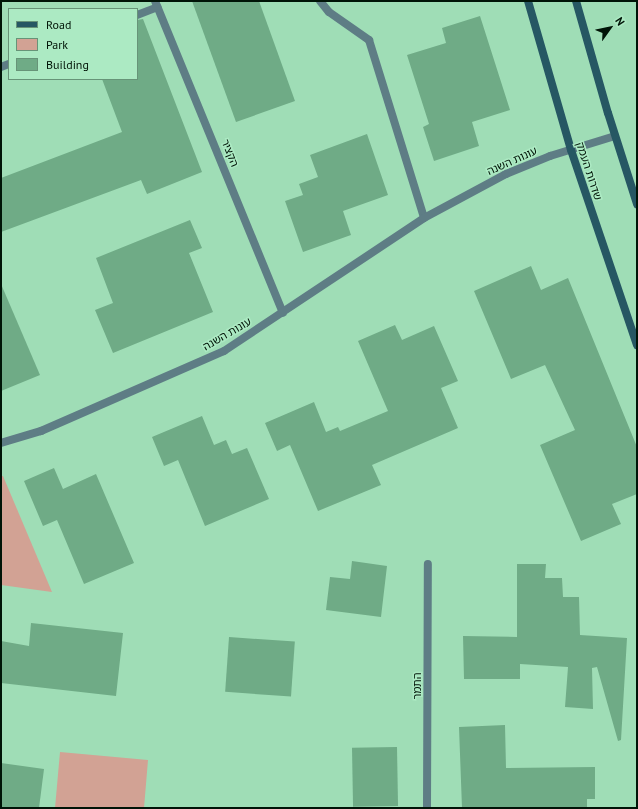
<!DOCTYPE html>
<meta charset="utf-8">
<style>
body{margin:0}
#map{position:relative;width:638px;height:809px;overflow:hidden;background:#9fddb6;font-family:"PT Sans","Noto Sans Hebrew",sans-serif}
div>[style]{position:absolute}
.green>*{inset:0;background:#d2a294}
.building>*{inset:0;background:#6fab86;transform-origin:0 0}
.street>*{height:8px;margin:-4px;padding:0 4px;transform-origin:4px;border-radius:4px;background:#5e7d85}
.secondary>*{height:8px;margin:-4px;padding:0 4px;transform-origin:4px;border-radius:4px;background:#265763}
span{translate:-50% -50%;white-space:nowrap;text-align:center;line-height:1.15;-webkit-text-stroke:3px #aceac3;paint-order:stroke}
.street-label{font-size:11px;color:#001407}
.frame{position:absolute;inset:0;border:2px solid #001407;pointer-events:none}
.legend{position:absolute;left:8px;top:8px;width:130px;height:72px;box-sizing:border-box;background:#aceac3;border:1px solid #679478;margin:0;padding:5px 7px;list-style:none;font-size:12px;color:#001407}
.legend li{display:flex;align-items:center;gap:8px;height:20px}
.legend b{width:20px;border:1px solid #679478}
.north{position:absolute;left:590px;top:8px;width:40px;height:40px;-webkit-text-stroke:3px #aceac3;paint-order:stroke;rotate:57deg;font-size:11px;font-weight:700;line-height:16px;text-align:center;color:#001407}
.north::after{content:'';display:block;margin:auto;width:14px;height:18px;background:#001407;clip-path:polygon(50% 0,100% 100%,50% 72%,0 100%)}
</style>
<div id="map">
<div class="green">
<div style="clip-path:polygon(1px 476px,3px 476px,52px 592px,1px 585px)"></div>
<div style="clip-path:polygon(60px 752px,148px 760px,144px 808px,55px 808px)"></div>
</div>
<div class="building">
<div style="clip-path:polygon(192px 1px,259px 1px,295px 101px,236px 122px)"></div>
<div style="clip-path:polygon(480px 16px,510px 110px,472px 122px,479px 146px,434px 161px,423px 127px,429px 124px,407px 55px,446px 43px,442px 28px)"></div>
<div style="clip-path:polygon(143px 19px,202px 172px,147px 194px,141px 180px,1px 232px,1px 178px,122px 132px,102px 79px,137px 79px,137px 20px)"></div>
<div style="clip-path:polygon(367px 134px,388px 195px,343px 211px,351px 235px,303px 252px,285px 201px,303px 195px,299px 184px,318px 177px,310px 155px)"></div>
<div style="clip-path:polygon(190px 220px,202px 248px,189px 253px,213px 312px,113px 353px,95px 310px,113px 303px,96px 258px)"></div>
<div style="clip-path:polygon(531px 266px,541px 290px,568px 278px,637px 447px,637px 494px,612px 504px,621px 524px,581px 541px,540px 445px,575px 430px,545px 365px,511px 379px,474px 291px)"></div>
<div style="clip-path:polygon(1px 284px,40px 375px,1px 391px)"></div>
<div style="clip-path:polygon(395px 325px,402px 340px,434px 326px,458px 381px,441px 388px,458px 428px,372px 465px,381px 485px,318px 511px,290px 445px,277px 451px,265px 423px,314px 402px,326px 432px,338px 427px,340px 431px,388px 411px,358px 341px)"></div>
<div style="clip-path:polygon(202px 416px,214px 445px,226px 440px,232px 454px,247px 448px,269px 499px,205px 526px,178px 460px,164px 466px,152px 437px)"></div>
<div style="clip-path:polygon(54px 468px,63px 489px,96px 474px,134px 563px,84px 584px,57px 520px,43px 526px,24px 481px)"></div>
<div style="clip-path:polygon(352px 561px,387px 566px,381px 617px,326px 610px,330px 577px,350px 579px)"></div>
<div style="clip-path:polygon(517px 564px,546px 564px,545px 578px,562px 578px,563px 597px,579px 597px,580px 635px,627px 638px,621px 740px,618px 741px,597px 667px,592px 668px,593px 709px,565px 707px,568px 667px,520px 664px,520px 679px,464px 679px,463px 636px,517px 637px)"></div>
<div style="clip-path:polygon(31px 623px,123px 633px,116px 696px,1px 683px,1px 641px,29px 646px)"></div>
<div style="left:229px;top:637px;width:66px;height:55px;rotate:4deg"></div>
<div style="clip-path:polygon(505px 725px,506px 768px,595px 767px,595px 799px,587px 799px,587px 808px,462px 808px,459px 727px)"></div>
<div style="left:397px;top:747px;width:59px;height:45px;rotate:89deg"></div>
<div style="clip-path:polygon(1px 763px,44px 769px,39px 808px,1px 808px)"></div>
</div>
<div class="street">
<div style="left:155px;top:1px;width:337px;rotate:67.7deg"></div>
<div style="left:320px;top:1px;width:14px;rotate:51deg"></div>
<div style="left:329px;top:12px;width:49px;rotate:35deg"></div>
<div style="left:369px;top:40px;width:186px;rotate:72.8deg"></div>
<div style="left:137px;top:15px;width:22px;rotate:-21deg"></div>
<div style="left:1px;top:67px;width:9px;rotate:-21deg"></div>
<div style="left:1px;top:443px;width:42px;rotate:-16.7deg"></div>
<div style="left:41px;top:431px;width:200px;rotate:-23.6deg"></div>
<div style="left:224px;top:351px;width:240px;rotate:-33.6deg"></div>
<div style="left:424px;top:218px;width:93px;rotate:-28.2deg"></div>
<div style="left:506px;top:174px;width:48px;rotate:-22.2deg"></div>
<div style="left:550px;top:156px;width:68px;rotate:-17.1deg"></div>
<div style="left:427px;top:808px;width:244px;rotate:-89.8deg"></div>
</div>
<div class="secondary">
<div style="left:528px;top:1px;width:155px;rotate:73.9deg"></div>
<div style="left:571px;top:150px;width:206px;rotate:71.3deg"></div>
<div style="left:576px;top:1px;width:116px;rotate:74.1deg"></div>
<div style="left:608px;top:113px;width:96px;rotate:72.3deg"></div>
</div>
<div class="street-label">
<span style="left:230px;top:153px;rotate:68deg">הקציר</span>
<span style="left:512px;top:161px;rotate:-24deg">עונות השנה</span>
<span style="left:589px;top:171px;rotate:72deg">שדרות העמק</span>
<span style="left:227px;top:334px;rotate:-30deg">עונות השנה</span>
<span style="left:417px;top:686px;rotate:-90deg">התמר</span>
</div>
<div class="frame"></div>
<ul class="legend">
<li><b style="height:5px;background:#265763"></b>Road</li>
<li><b style="height:11px;background:#d2a294"></b>Park</li>
<li><b style="height:11px;background:#6fab86"></b>Building</li>
</ul>
<div class="north">N</div>
</div>
